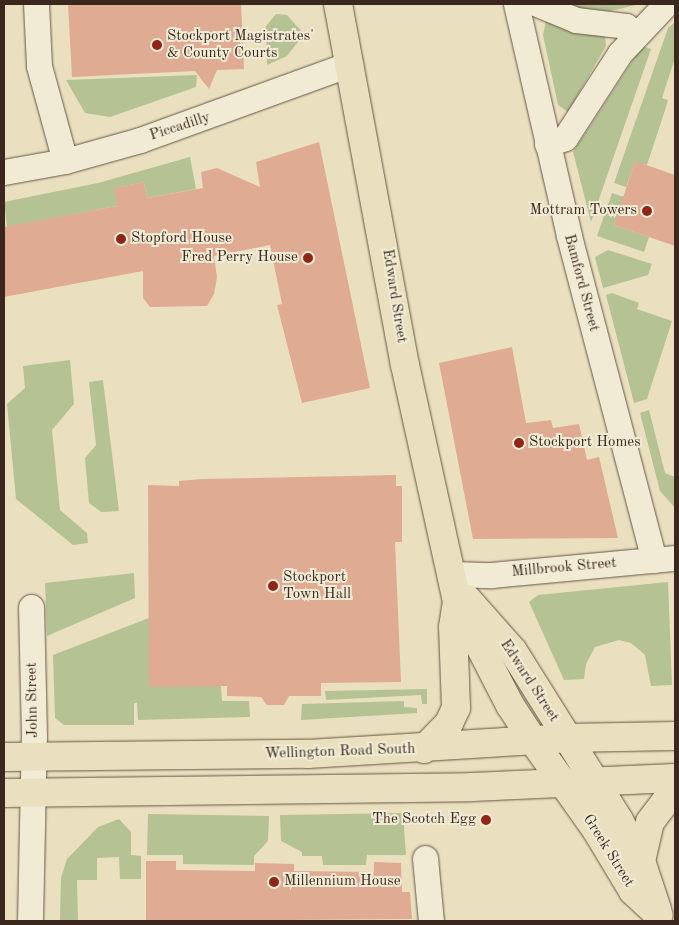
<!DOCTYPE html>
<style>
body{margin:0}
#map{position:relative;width:679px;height:925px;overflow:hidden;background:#eae0bf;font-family:"Old Standard TT",serif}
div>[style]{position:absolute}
.green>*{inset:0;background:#b5c293}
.building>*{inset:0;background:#dfab93}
.roads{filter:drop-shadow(0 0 1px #675546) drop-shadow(0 0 1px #675546)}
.minor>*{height:25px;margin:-12.5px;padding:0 12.5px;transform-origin:12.5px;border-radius:12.5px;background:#f1ebd5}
.major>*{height:28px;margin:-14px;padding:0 14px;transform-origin:14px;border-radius:14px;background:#eae0bf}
.highway>*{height:28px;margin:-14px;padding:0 14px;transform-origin:14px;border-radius:14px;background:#eae0bf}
.dots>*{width:14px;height:14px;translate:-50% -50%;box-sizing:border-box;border:2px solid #f1ebd5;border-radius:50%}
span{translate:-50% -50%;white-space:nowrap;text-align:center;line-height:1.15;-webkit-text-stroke:4px #f1ebd5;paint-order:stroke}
.poi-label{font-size:15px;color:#3b271d}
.left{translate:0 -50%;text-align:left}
.right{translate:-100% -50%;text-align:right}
.street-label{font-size:15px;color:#3b271d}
.frame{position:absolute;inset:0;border:5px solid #3b271d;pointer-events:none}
</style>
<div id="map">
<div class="green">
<div style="clip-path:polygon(560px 4px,640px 4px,598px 14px)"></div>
<div style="clip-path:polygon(276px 14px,287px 15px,304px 34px,287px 56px,267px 65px,266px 26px)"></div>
<div style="clip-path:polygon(546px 21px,605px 36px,606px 46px,568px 112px,558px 105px,543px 35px)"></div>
<div style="clip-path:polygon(675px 22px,675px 58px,662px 98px,668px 100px,666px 107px,647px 165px,635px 162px,626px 187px,614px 183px,668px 28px)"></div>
<div style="clip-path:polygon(642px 46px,651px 49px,591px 222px,573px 152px)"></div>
<div style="clip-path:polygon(197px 75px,196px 87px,110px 117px,85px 113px,66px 80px)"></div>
<div style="clip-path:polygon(190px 157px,196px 189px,147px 198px,144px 182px,115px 188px,117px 206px,7px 227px,4px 202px,98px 183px)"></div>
<div style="clip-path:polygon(612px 193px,624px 197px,614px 225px,649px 237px,644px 252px,597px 236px)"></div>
<div style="clip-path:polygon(608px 250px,652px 264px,648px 275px,603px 288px,595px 257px)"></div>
<div style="clip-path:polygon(612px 293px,639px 303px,637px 309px,672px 321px,647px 399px,634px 403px,606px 295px)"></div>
<div style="clip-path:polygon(70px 360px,74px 404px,52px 430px,60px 510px,87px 533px,88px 543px,73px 545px,16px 499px,7px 404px,25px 388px,23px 366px)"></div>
<div style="clip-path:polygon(103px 380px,119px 511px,101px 512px,89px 503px,85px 458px,96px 445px,89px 382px)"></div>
<div style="clip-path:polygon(649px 410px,665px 473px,675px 477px,675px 508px,660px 491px,640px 413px)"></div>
<div style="clip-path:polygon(134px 573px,135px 598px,47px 636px,45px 583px)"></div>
<div style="clip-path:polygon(668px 582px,672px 685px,651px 686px,645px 655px,631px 643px,619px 640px,595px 647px,586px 664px,584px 679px,564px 680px,529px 602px,538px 595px)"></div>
<div style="clip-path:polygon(149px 618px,221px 686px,222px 701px,249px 701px,250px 717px,138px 720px,137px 703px,134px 703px,134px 725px,64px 725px,55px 718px,53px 655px)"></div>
<div style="clip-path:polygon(427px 689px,427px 704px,422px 704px,421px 695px,326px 700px,325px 691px)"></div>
<div style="clip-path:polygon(404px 701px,404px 707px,417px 708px,417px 713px,301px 720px,302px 704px)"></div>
<div style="clip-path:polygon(403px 813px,406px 855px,367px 855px,366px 865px,323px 865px,322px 856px,302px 856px,302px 852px,281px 841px,280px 815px)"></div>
<div style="clip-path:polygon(148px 814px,269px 816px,268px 841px,254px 856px,254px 865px,183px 864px,183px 855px,147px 855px)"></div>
<div style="clip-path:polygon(119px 819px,131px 832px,131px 855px,141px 856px,141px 879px,120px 879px,119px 857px,97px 858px,97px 880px,77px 880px,78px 921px,60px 921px,61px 878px,67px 859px,98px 827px)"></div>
</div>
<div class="building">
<div style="clip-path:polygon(68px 4px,241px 4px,244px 69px,217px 70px,209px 89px,195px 71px,72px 77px)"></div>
<div style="clip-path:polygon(319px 142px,370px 388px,302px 403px,277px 305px,282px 304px,270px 245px,214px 256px,217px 277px,214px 294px,207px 306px,150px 307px,143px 298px,143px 271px,4px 297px,4px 227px,117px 206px,114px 188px,144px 182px,147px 198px,203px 188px,201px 172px,217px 168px,260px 187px,256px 162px)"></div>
<div style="clip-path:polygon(635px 161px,675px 175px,675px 246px,614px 225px)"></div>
<div style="clip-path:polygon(512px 347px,526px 423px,551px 420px,553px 428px,579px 424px,587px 460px,599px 457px,618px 538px,473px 539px,439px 363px)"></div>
<div style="clip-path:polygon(396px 475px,396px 486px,402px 486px,402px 542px,395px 542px,401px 682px,321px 683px,321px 696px,289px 696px,284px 705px,267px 705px,261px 697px,227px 696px,227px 686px,149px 687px,148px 485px,179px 486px,179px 481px,202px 479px)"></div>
<div style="clip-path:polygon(146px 861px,176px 861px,176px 870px,255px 871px,255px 863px,294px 864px,294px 871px,374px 872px,374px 862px,401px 863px,402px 892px,410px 892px,412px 919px,146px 921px)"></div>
</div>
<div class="roads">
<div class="minor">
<div style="left:36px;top:4px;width:62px;rotate:87.2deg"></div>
<div style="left:39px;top:66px;width:98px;rotate:74.7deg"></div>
<div style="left:516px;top:4px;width:238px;rotate:77.1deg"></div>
<div style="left:569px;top:236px;width:335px;rotate:75.3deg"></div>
<div style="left:537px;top:4px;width:42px;rotate:22.3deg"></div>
<div style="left:576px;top:20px;width:50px;rotate:6.8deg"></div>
<div style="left:626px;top:26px;width:12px;rotate:35deg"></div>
<div style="left:547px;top:144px;width:19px;rotate:-18deg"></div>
<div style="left:565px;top:138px;width:101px;rotate:-57.1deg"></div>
<div style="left:620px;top:53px;width:67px;rotate:-46.8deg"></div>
<div style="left:4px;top:172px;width:62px;rotate:-10.2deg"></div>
<div style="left:65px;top:161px;width:78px;rotate:-15.6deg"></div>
<div style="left:140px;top:140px;width:223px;rotate:-19.9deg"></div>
<div style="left:453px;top:574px;width:38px;rotate:2deg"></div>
<div style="left:491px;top:575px;width:185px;rotate:-5.3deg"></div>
<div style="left:425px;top:858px;width:63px;rotate:84.6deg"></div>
<div style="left:30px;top:921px;width:184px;rotate:-88.8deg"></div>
<div style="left:34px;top:737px;width:130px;rotate:-91.3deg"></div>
</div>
<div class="major">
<div style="left:338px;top:4px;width:367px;rotate:79.5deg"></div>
<div style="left:405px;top:365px;width:243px;rotate:77.6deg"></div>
<div style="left:457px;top:602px;width:116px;rotate:62.8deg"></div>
<div style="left:510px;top:705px;width:44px;rotate:57deg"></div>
<div style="left:534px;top:742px;width:109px;rotate:54.7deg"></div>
<div style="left:597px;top:831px;width:70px;rotate:59deg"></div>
<div style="left:633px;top:891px;width:35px;rotate:43deg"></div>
<div style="left:467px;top:599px;width:69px;rotate:48.5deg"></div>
<div style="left:513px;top:651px;width:199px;rotate:57.9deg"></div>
<div style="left:619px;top:820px;width:47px;rotate:61.8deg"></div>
<div style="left:641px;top:861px;width:51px;rotate:71.6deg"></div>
<div style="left:424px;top:749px;width:36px;rotate:-46deg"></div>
<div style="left:449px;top:723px;width:17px;rotate:-65deg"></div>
<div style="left:456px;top:708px;width:81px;rotate:-92.1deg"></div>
<div style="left:453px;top:627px;width:25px;rotate:-81deg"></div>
<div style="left:641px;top:861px;width:40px;rotate:-77deg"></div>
<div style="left:650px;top:822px;width:41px;rotate:-52.9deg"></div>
</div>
<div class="highway">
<div style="left:4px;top:757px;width:304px;rotate:-0.6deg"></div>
<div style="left:308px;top:754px;width:259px;rotate:-3.5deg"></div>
<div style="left:567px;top:738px;width:108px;rotate:-1.1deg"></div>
<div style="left:4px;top:793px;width:467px;rotate:-0.7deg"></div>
<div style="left:471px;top:787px;width:204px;rotate:-2.5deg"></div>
</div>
</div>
<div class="dots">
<div style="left:157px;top:45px;background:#8f2418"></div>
<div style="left:647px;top:211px;background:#8f2418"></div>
<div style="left:121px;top:239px;background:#8f2418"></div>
<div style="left:308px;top:258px;background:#8f2418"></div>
<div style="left:519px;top:443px;background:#8f2418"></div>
<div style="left:273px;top:586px;background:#8f2418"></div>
<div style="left:486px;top:820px;background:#8f2418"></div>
<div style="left:274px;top:882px;background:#8f2418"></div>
</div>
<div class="poi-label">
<span class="left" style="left:167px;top:45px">Stockport Magistrates'<br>&amp; County Courts</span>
<span class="right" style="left:637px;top:211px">Mottram Towers</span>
<span class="left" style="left:131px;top:239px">Stopford House</span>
<span class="right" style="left:298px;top:258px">Fred Perry House</span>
<span class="left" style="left:529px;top:443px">Stockport Homes</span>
<span class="left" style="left:283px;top:586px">Stockport<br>Town Hall</span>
<span class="right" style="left:476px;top:820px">The Scotch Egg</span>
<span class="left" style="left:284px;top:882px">Millennium House</span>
</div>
<div class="street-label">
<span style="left:180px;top:127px;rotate:-18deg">Piccadilly</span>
<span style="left:581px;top:283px;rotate:75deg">Bamford Street</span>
<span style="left:394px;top:296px;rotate:81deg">Edward Street</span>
<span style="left:564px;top:568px;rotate:-5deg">Millbrook Street</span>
<span style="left:529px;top:681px;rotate:57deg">Edward Street</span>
<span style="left:33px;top:700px;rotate:-91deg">John Street</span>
<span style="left:340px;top:752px;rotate:-2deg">Wellington Road South</span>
<span style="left:608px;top:851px;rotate:58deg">Greek Street</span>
</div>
<div class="frame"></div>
</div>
